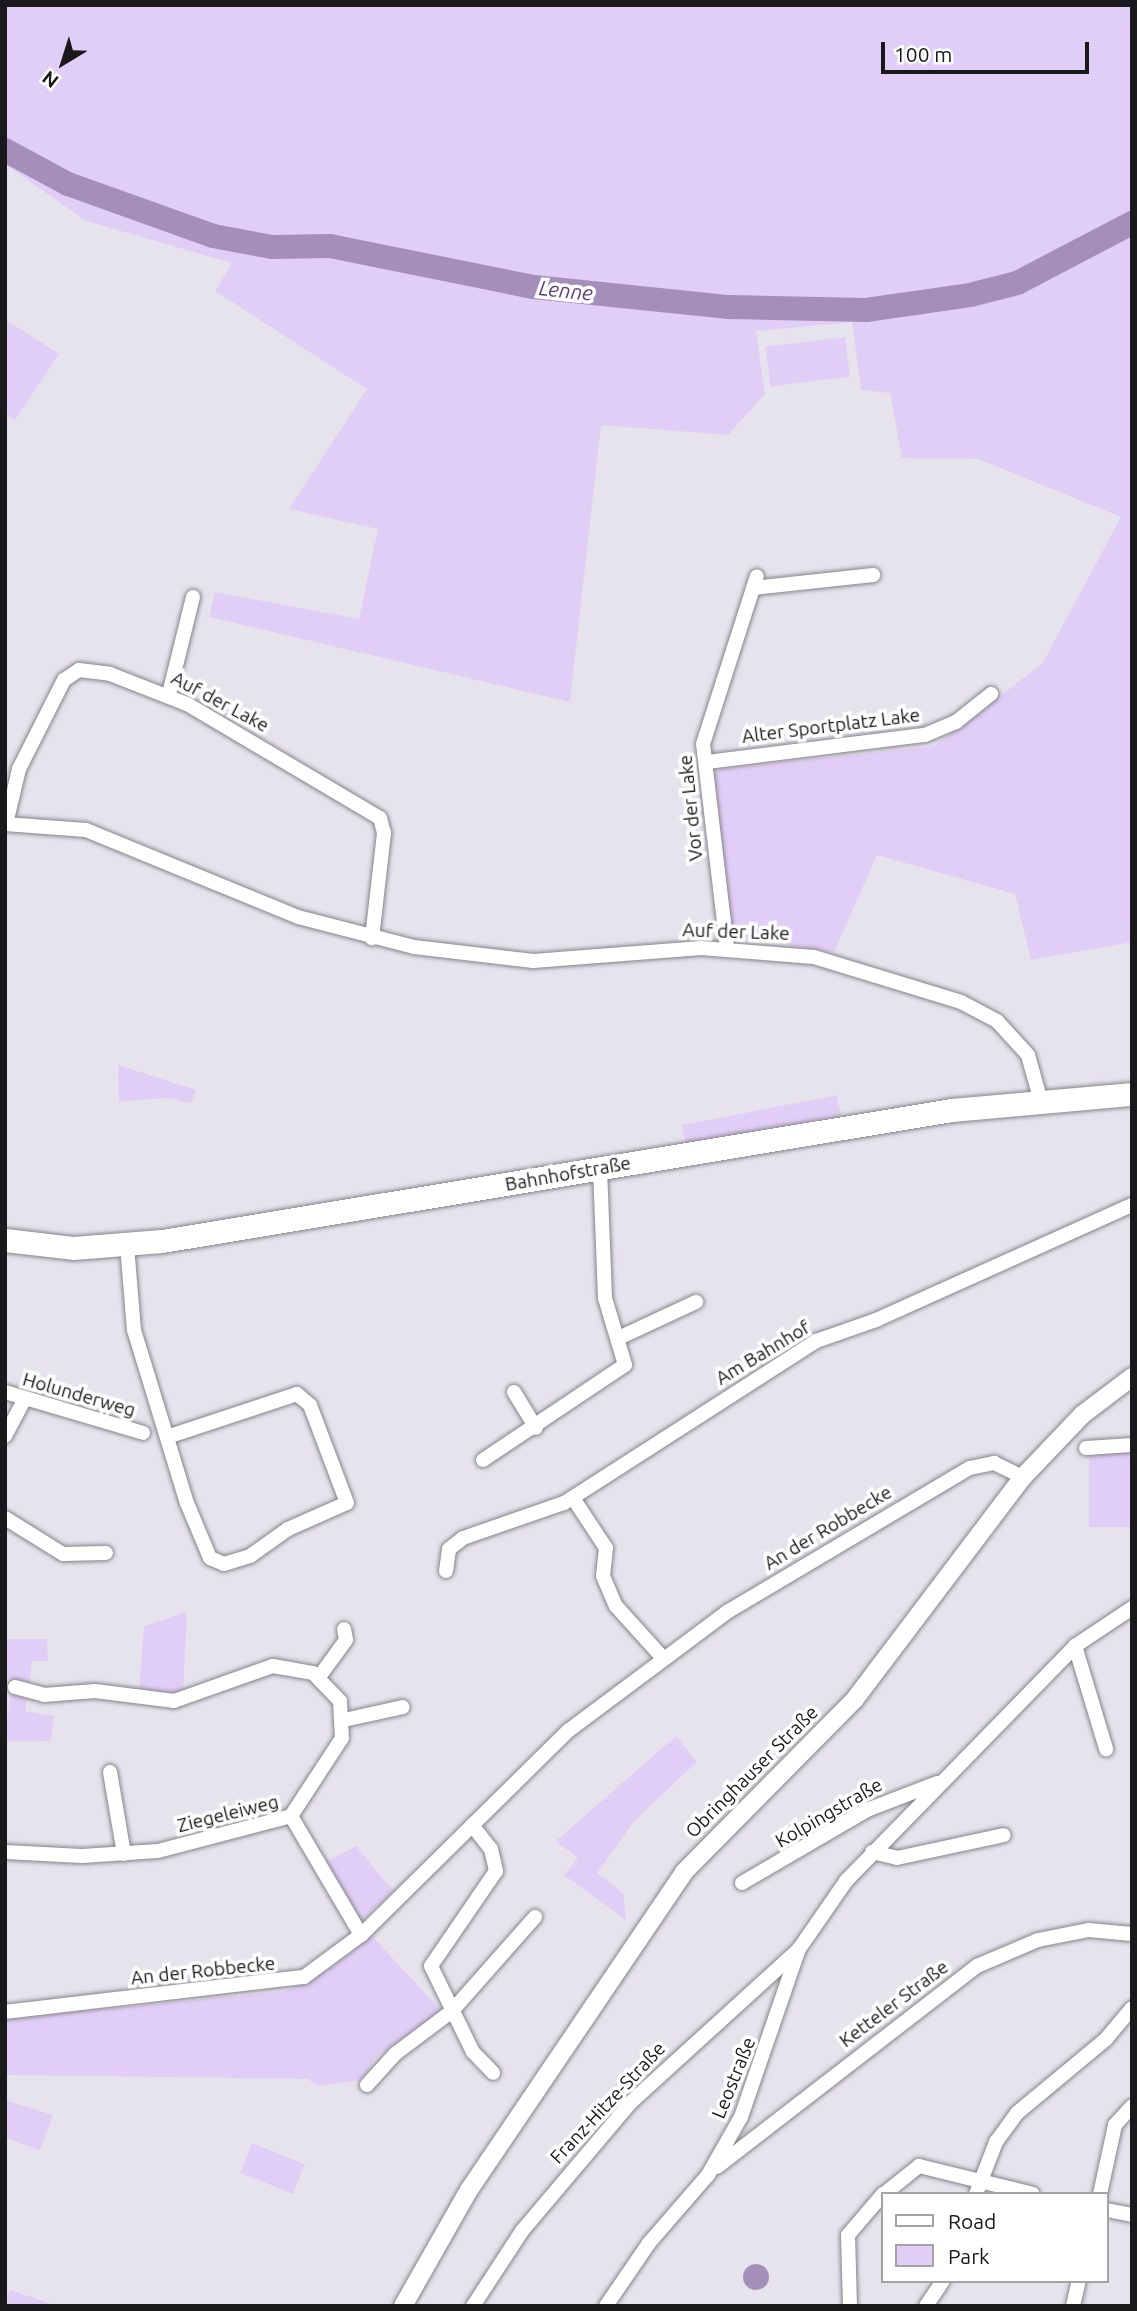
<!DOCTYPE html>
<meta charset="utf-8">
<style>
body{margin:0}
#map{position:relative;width:1137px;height:2311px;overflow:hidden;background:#e7e3ec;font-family:Ubuntu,sans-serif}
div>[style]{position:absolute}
.green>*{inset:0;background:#e1cef7;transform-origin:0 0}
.water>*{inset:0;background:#a48fba}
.round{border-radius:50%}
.river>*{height:24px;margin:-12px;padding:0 12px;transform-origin:12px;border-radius:12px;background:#a48fba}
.roads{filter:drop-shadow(0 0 2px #86838b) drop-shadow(0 0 2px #86838b)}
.minor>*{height:14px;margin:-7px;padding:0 7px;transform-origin:7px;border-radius:7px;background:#fff}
.tertiary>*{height:18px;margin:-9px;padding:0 9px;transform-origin:9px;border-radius:9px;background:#fff}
.primary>*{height:23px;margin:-11.5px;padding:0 11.5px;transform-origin:11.5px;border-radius:11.5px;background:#fff}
span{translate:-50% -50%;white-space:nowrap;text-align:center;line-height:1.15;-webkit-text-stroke:7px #fff;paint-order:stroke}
.street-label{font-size:19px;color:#19181b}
.water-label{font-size:21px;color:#5c3f78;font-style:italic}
.frame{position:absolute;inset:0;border:7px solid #19181b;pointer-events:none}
.legend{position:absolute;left:881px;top:2192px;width:228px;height:91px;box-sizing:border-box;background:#fff;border:2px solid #a3a3a4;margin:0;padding:9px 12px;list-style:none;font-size:21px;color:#19181b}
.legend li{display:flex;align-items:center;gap:14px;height:35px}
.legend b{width:35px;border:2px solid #a3a3a4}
.north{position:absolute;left:28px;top:28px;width:70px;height:70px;-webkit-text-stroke:5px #fff;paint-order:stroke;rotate:218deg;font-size:19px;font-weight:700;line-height:28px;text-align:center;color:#19181b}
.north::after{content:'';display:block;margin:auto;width:24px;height:32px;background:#19181b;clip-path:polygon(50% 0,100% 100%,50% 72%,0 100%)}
.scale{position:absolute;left:881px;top:42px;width:208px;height:32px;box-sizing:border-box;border:4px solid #19181b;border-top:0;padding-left:9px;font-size:21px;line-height:24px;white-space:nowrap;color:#19181b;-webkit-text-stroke:5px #fff;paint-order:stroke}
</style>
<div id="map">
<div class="green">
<div style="clip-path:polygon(5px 5px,1132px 5px,1132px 942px,1031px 960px,1015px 894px,877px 855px,834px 952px,732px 936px,712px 777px,720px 769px,934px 746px,1042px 664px,1121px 517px,978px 459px,902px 458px,890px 393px,861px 390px,852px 322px,756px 331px,765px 394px,728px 435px,601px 425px,570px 702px,209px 617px,215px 592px,359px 619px,378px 529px,289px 509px,367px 389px,215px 291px,232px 263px,86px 221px,5px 164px)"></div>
<div style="clip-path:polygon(5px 319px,59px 354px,15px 420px,5px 413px)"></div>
<div style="left:845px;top:337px;width:40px;height:80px;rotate:83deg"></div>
<div style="clip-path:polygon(118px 1065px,196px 1090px,191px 1103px,167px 1098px,119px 1102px)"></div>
<div style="left:837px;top:1095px;width:21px;height:158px;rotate:79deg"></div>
<div style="left:1132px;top:1451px;width:76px;height:43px;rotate:90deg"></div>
<div style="clip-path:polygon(187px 1612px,183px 1693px,139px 1691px,144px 1626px)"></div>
<div style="clip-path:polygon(5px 1639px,47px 1639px,48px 1661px,32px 1661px,30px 1683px,5px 1678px)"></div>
<div style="clip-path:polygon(10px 1694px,27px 1699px,25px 1711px,54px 1716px,51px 1741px,5px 1742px)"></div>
<div style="clip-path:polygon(676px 1736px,697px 1762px,635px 1820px,597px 1873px,623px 1893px,626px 1920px,564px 1875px,578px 1858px,556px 1841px)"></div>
<div style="clip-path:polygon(356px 1846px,393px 1891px,361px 1921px,326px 1862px)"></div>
<div style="clip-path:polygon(371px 1935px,441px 2010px,374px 2059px,362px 2080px,318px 2086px,308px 2079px,5px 2075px,5px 2019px,286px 1991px,335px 1966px)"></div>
<div style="clip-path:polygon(5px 2100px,53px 2115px,40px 2150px,5px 2138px)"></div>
<div style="left:252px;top:2143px;width:57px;height:32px;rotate:22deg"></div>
<div style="clip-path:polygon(10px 2290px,58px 2306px,5px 2306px)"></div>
</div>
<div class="water">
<div class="round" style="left:743px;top:2264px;width:26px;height:26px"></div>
</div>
<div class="river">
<div style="left:5px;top:150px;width:72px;rotate:28.4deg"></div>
<div style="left:68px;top:184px;width:154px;rotate:19.7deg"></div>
<div style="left:213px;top:236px;width:60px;rotate:10.6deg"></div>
<div style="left:272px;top:247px;width:58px;rotate:-1deg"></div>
<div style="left:330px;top:246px;width:208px;rotate:11.4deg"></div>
<div style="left:534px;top:287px;width:196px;rotate:5.9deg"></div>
<div style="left:729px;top:307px;width:137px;rotate:1.3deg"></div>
<div style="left:866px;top:310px;width:105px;rotate:-8.2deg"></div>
<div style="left:970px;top:295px;width:49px;rotate:-14.3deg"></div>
<div style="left:1017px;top:283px;width:130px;rotate:-27.6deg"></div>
</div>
<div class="roads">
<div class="minor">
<div style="left:753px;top:588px;width:121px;rotate:-6.2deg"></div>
<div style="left:169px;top:694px;width:100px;rotate:-76.1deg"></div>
<div style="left:707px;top:762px;width:220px;rotate:-7.1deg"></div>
<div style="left:925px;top:735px;width:34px;rotate:-23deg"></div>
<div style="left:956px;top:722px;width:45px;rotate:-38.7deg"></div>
<div style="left:5px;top:824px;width:81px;rotate:4.2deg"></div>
<div style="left:86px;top:830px;width:229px;rotate:22.3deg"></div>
<div style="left:298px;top:917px;width:120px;rotate:14.5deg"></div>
<div style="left:414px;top:947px;width:120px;rotate:6.7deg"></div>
<div style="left:533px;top:961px;width:169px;rotate:-4.4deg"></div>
<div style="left:701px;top:948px;width:113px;rotate:4.6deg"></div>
<div style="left:814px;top:957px;width:154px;rotate:17deg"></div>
<div style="left:961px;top:1002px;width:41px;rotate:27.8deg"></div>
<div style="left:997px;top:1021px;width:46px;rotate:47.6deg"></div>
<div style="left:1028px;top:1055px;width:45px;rotate:74.4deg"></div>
<div style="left:6px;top:824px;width:57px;rotate:-76.7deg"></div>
<div style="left:19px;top:769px;width:100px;rotate:-63.2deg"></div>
<div style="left:64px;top:680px;width:18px;rotate:-34deg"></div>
<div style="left:79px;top:670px;width:31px;rotate:7deg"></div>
<div style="left:110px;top:674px;width:83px;rotate:21.3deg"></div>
<div style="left:187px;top:704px;width:224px;rotate:30.6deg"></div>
<div style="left:380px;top:818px;width:16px;rotate:75deg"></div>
<div style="left:384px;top:833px;width:106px;rotate:96.5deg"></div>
<div style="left:727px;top:948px;width:205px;rotate:-96.7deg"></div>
<div style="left:703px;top:744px;width:176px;rotate:-72.2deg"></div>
<div style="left:127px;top:1245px;width:85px;rotate:85.3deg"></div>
<div style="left:134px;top:1330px;width:181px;rotate:73deg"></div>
<div style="left:187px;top:1503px;width:60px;rotate:67.3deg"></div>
<div style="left:210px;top:1558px;width:15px;rotate:23deg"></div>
<div style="left:224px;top:1564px;width:27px;rotate:-17deg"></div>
<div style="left:250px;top:1556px;width:47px;rotate:-35.4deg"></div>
<div style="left:288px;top:1529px;width:64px;rotate:-23.8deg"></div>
<div style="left:347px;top:1503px;width:105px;rotate:-110.7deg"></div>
<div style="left:310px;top:1405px;width:17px;rotate:-140deg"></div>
<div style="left:297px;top:1394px;width:137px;rotate:161.7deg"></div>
<div style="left:621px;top:1337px;width:83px;rotate:-25deg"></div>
<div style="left:5px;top:1392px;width:144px;rotate:16.5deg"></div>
<div style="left:514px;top:1392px;width:42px;rotate:58.6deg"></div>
<div style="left:5px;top:1436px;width:38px;rotate:-62deg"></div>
<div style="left:1086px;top:1448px;width:46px;rotate:-3.7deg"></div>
<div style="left:483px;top:1460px;width:171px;rotate:-33.8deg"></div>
<div style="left:625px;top:1365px;width:70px;rotate:-106.6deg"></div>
<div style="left:605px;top:1298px;width:130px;rotate:-92.2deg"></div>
<div style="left:573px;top:1498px;width:60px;rotate:56.6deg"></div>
<div style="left:606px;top:1548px;width:28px;rotate:96deg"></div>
<div style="left:603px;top:1576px;width:33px;rotate:67deg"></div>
<div style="left:616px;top:1606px;width:70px;rotate:47.9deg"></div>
<div style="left:5px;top:1518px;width:68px;rotate:31.8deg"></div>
<div style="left:63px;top:1554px;width:43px;rotate:-1.3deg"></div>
<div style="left:446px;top:1571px;width:22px;rotate:-82deg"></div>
<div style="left:449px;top:1549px;width:18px;rotate:-38deg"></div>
<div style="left:463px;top:1538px;width:107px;rotate:-19.1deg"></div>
<div style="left:564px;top:1503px;width:300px;rotate:-32.7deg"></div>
<div style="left:816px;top:1341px;width:64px;rotate:-19.3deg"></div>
<div style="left:876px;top:1320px;width:281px;rotate:-24.2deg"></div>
<div style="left:1075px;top:1646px;width:108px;rotate:73.2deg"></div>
<div style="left:319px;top:1677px;width:46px;rotate:-53.9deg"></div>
<div style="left:346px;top:1640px;width:11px;rotate:-100deg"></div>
<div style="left:15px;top:1687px;width:30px;rotate:15deg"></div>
<div style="left:44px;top:1695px;width:51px;rotate:-4.5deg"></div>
<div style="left:95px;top:1691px;width:80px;rotate:7.2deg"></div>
<div style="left:174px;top:1701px;width:105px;rotate:-19.5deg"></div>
<div style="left:273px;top:1666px;width:41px;rotate:9.9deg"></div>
<div style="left:313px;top:1673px;width:39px;rotate:46deg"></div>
<div style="left:340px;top:1701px;width:37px;rotate:87deg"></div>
<div style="left:342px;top:1738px;width:93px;rotate:123.2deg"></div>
<div style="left:344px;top:1720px;width:60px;rotate:-12.4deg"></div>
<div style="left:110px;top:1772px;width:83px;rotate:80.3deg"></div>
<div style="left:472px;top:1825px;width:31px;rotate:52deg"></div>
<div style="left:491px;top:1849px;width:23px;rotate:77deg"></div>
<div style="left:496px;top:1871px;width:115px;rotate:124.4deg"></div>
<div style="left:431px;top:1966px;width:96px;rotate:64deg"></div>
<div style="left:473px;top:2052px;width:29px;rotate:46deg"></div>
<div style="left:5px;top:1852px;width:77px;rotate:3deg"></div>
<div style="left:82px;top:1856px;width:76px;rotate:-3.8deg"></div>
<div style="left:158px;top:1851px;width:138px;rotate:-14.7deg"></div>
<div style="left:291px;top:1816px;width:138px;rotate:59.5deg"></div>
<div style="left:872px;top:1852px;width:26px;rotate:13deg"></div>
<div style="left:897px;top:1858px;width:109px;rotate:-12.1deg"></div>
<div style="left:742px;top:1883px;width:145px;rotate:-30.3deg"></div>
<div style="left:867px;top:1810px;width:75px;rotate:-21.1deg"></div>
<div style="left:5px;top:2012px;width:301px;rotate:-6.7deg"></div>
<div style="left:304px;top:1977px;width:71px;rotate:-36.4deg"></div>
<div style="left:361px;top:1935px;width:291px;rotate:-44.6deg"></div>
<div style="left:568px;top:1731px;width:199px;rotate:-36.8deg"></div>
<div style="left:727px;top:1612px;width:282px;rotate:-30.7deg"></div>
<div style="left:970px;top:1468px;width:25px;rotate:-12deg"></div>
<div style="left:994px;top:1463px;width:32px;rotate:26deg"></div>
<div style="left:367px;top:2085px;width:42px;rotate:-47.9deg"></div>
<div style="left:395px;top:2054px;width:70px;rotate:-36.9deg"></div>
<div style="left:451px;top:2012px;width:127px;rotate:-48.5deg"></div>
<div style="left:717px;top:2167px;width:329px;rotate:-37.7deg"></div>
<div style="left:977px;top:1966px;width:66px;rotate:-23.1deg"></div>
<div style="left:1038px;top:1940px;width:52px;rotate:-11.1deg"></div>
<div style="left:1089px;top:1930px;width:43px;rotate:5.3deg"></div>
<div style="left:884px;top:2194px;width:45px;rotate:-38.7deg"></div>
<div style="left:919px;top:2166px;width:117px;rotate:13.8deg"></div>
<div style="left:976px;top:2194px;width:56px;rotate:-69deg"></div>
<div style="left:996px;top:2142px;width:36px;rotate:-54deg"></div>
<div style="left:1017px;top:2113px;width:116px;rotate:-39.7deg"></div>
<div style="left:1106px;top:2039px;width:40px;rotate:-50deg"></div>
<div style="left:1100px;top:2194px;width:71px;rotate:-77.7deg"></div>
<div style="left:1115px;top:2125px;width:25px;rotate:-48deg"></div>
<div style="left:1107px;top:2210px;width:25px;rotate:11deg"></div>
<div style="left:473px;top:2306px;width:90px;rotate:-56.8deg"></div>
<div style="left:522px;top:2231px;width:167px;rotate:-49.8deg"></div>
<div style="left:630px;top:2103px;width:227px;rotate:-42.3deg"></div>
<div style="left:606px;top:2306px;width:76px;rotate:-55.7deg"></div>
<div style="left:649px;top:2243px;width:90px;rotate:-49.1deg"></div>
<div style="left:708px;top:2175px;width:67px;rotate:-60.4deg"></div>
<div style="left:741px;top:2117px;width:178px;rotate:-71deg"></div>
<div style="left:799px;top:1949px;width:83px;rotate:-55.3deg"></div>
<div style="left:846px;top:1881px;width:328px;rotate:-45.7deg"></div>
<div style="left:1075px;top:1646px;width:69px;rotate:-33.7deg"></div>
<div style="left:850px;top:2306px;width:71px;rotate:-91.6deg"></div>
<div style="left:848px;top:2235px;width:54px;rotate:-49.5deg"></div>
<div style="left:926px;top:2306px;width:30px;rotate:-56deg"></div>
<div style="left:1073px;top:2306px;width:26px;rotate:-77deg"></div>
</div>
<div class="tertiary">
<div style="left:403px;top:2306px;width:133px;rotate:-60.4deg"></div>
<div style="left:469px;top:2190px;width:384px;rotate:-55.9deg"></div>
<div style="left:684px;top:1872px;width:243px;rotate:-45.3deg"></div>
<div style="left:855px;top:1699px;width:278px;rotate:-52.9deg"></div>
<div style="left:1023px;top:1477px;width:86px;rotate:-46.4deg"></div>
<div style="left:1082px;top:1415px;width:63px;rotate:-37.2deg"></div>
</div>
<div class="primary">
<div style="left:5px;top:1240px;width:68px;rotate:6.7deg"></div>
<div style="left:73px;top:1248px;width:89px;rotate:-4.5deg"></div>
<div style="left:162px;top:1241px;width:801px;rotate:-9.42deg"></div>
<div style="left:952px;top:1110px;width:181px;rotate:-5.1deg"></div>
</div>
</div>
<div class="street-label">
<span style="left:220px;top:702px;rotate:28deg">Auf der Lake</span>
<span style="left:831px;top:726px;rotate:-7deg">Alter Sportplatz Lake</span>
<span style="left:691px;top:808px;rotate:-96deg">Vor der Lake</span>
<span style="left:736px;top:932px;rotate:2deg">Auf der Lake</span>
<span style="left:568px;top:1174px;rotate:-10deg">Bahnhofstraße</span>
<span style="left:763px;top:1353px;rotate:-31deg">Am Bahnhof</span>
<span style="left:79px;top:1395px;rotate:16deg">Holunderweg</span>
<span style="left:828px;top:1528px;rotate:-31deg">An der Robbecke</span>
<span style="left:752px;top:1772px;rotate:-45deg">Obringhauser Straße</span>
<span style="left:829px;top:1813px;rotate:-30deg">Kolpingstraße</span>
<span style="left:228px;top:1814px;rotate:-14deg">Ziegeleiweg</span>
<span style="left:203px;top:1971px;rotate:-6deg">An der Robbecke</span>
<span style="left:894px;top:2004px;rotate:-37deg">Ketteler Straße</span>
<span style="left:734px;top:2078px;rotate:-68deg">Leostraße</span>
<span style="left:608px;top:2103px;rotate:-47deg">Franz-Hitze-Straße</span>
</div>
<div class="water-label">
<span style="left:566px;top:290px;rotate:6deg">Lenne</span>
</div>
<div class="frame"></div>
<ul class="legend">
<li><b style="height:9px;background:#fff"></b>Road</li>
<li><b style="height:19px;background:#e1cef7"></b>Park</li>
</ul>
<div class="north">N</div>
<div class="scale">100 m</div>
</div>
